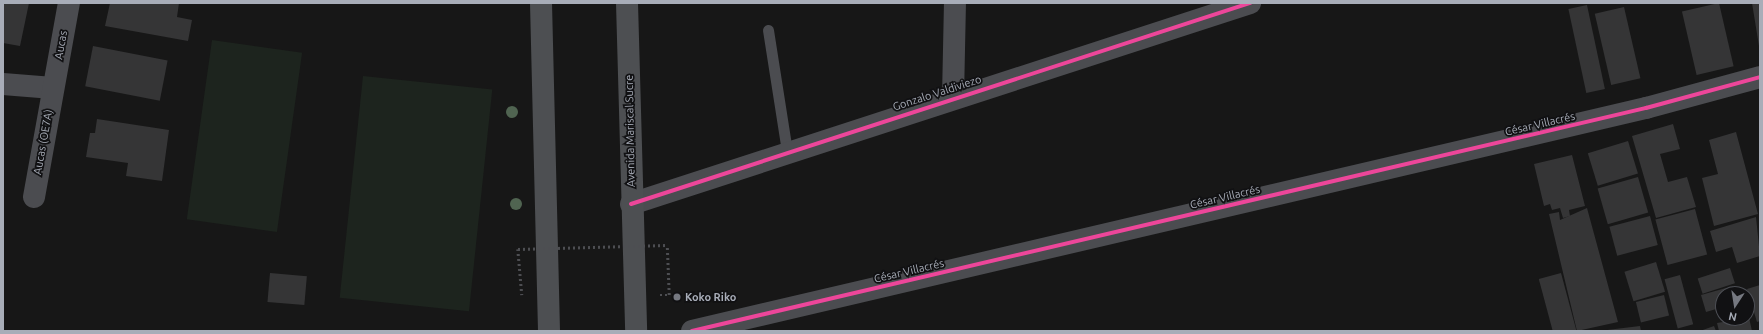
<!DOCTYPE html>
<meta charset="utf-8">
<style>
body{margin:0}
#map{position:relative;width:1763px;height:334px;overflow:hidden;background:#171717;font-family:Ubuntu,sans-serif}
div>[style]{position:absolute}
.green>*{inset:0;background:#1d241e;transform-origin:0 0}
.building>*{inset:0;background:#353536;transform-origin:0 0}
.path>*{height:2.5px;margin-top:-1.25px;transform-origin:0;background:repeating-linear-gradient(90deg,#4d4e52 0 2px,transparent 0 5px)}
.lane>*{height:11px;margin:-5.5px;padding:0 5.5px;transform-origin:5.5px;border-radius:5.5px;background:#4b4c50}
.street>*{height:22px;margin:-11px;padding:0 11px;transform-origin:11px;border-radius:11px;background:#4b4c50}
.primary>*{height:22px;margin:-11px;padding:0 11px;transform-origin:11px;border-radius:11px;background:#4d4f52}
.path-bridge>*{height:2.5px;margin-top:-1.25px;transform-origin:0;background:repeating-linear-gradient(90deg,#4d4e52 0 2px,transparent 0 5px)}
.cycleway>*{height:4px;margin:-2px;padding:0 2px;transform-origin:2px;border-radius:2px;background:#ed469a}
.trees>*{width:12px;height:12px;margin:-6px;border-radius:50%;background:#506451}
.dots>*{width:11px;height:11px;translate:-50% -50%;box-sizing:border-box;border:2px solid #111113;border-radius:50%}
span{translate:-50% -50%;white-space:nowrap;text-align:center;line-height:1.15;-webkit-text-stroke:3.5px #111113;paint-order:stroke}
.street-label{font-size:11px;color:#a8adb8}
.poi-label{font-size:11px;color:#a8adb8;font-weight:700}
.left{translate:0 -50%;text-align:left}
.frame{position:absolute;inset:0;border:4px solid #a8adb8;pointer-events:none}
.north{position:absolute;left:1715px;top:286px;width:40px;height:40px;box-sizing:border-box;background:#111113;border:1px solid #4d4f55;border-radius:50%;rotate:192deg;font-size:11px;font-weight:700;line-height:16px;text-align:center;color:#a8adb8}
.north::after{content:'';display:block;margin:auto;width:14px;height:18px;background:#757880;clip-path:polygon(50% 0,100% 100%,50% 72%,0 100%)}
</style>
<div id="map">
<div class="green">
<div style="left:212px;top:40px;width:91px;height:181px;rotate:8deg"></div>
<div style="left:363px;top:76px;width:130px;height:223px;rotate:6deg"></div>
</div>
<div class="building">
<div style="clip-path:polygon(3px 3px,29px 3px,20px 46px,3px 43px)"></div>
<div style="clip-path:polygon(110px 3px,179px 3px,177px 17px,192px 20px,188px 41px,105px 26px)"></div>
<div style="left:1719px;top:3px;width:65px;height:38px;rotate:77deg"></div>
<div style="clip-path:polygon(1752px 3px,1760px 3px,1760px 46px,1759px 46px)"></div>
<div style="left:1587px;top:5px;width:86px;height:19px;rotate:78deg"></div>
<div style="left:1624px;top:7px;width:73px;height:30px;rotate:77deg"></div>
<div style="left:93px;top:46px;width:76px;height:41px;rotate:11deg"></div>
<div style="clip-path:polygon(97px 119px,169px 130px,162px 181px,126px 176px,128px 163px,86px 157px,90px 133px,95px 133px)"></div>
<div style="clip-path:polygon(1673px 124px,1680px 149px,1660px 154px,1668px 182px,1687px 177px,1696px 207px,1656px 218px,1632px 136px)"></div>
<div style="clip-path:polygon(1736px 132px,1758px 214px,1714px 226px,1702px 178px,1718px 174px,1709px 140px)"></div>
<div style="left:1628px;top:141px;width:34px;height:42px;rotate:73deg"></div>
<div style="clip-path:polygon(1572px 155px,1585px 206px,1569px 210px,1570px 216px,1563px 218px,1560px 208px,1552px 210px,1550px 204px,1544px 206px,1534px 164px)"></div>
<div style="left:1638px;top:177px;width:37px;height:42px;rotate:74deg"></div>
<div style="clip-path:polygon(1587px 208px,1618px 322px,1577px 331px,1549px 214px,1559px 212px,1560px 220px)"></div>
<div style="left:1695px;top:209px;width:47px;height:41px;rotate:75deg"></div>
<div style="left:1650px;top:216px;width:30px;height:42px;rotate:75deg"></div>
<div style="clip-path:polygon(1756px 217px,1760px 256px,1737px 263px,1732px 247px,1716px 252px,1710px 231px)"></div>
<div style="left:1656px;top:262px;width:31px;height:33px;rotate:73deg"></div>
<div style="left:1730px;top:268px;width:16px;height:34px;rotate:72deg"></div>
<div style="left:270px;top:273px;width:37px;height:29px;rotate:5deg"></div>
<div style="left:1561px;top:273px;width:60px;height:23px;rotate:75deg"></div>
<div style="left:1680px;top:275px;width:51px;height:16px;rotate:75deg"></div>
<div style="clip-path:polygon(1760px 285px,1760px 321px,1757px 322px,1747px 289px)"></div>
<div style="clip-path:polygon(1733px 286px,1736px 294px,1723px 294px,1723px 307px,1706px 312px,1701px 295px)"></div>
<div style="left:1664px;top:295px;width:21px;height:29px;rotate:76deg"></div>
<div style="clip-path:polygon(1748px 313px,1752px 331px,1719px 331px,1717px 323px,1747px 318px)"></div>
<div style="clip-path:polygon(1640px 326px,1641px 331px,1608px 331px,1607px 330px)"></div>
<div style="clip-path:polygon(1714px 326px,1716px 331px,1700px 331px)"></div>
</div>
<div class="path">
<div style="left:518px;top:249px;width:46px;rotate:85deg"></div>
<div style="left:660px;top:295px;width:9px"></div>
<div style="left:669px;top:295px;width:50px;rotate:-92.3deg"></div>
</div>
<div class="lane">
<div style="left:768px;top:30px;width:123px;rotate:81.1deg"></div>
</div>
<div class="street">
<div style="left:3px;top:84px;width:50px;rotate:4.6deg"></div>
<div style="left:953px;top:97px;width:94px;rotate:-88.8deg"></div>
<div style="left:34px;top:197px;width:197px;rotate:-79.8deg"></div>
<div style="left:631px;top:204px;width:651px;rotate:-17.99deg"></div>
<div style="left:692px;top:331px;width:980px;rotate:-13.16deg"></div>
<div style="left:1646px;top:108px;width:118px;rotate:-15.2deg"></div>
</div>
<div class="primary">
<div style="left:541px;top:3px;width:328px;rotate:88.6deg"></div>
<div style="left:627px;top:3px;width:328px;rotate:88.4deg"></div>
</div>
<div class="path-bridge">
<div style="left:518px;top:249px;width:149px;rotate:-1.5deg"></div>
</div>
<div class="cycleway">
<div style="left:631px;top:204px;width:651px;rotate:-17.99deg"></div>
<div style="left:692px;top:331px;width:980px;rotate:-13.16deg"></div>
<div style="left:1646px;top:108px;width:118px;rotate:-15.2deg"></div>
</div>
<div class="trees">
<div style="left:512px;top:112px"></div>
<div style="left:516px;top:204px"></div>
</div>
<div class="dots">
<div style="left:677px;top:297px;background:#757880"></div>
</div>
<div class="street-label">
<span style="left:61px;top:45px;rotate:-80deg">Aucas</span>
<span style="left:937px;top:93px;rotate:-18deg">Gonzalo Valdiviezo</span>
<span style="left:1540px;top:124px;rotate:-13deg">César Villacrés</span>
<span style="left:630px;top:131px;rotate:-91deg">Avenida Mariscal Sucre</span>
<span style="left:43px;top:142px;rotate:-80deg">Aucas (OE7A)</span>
<span style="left:1225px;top:197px;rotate:-13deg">César Villacrés</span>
<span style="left:909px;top:271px;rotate:-13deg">César Villacrés</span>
</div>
<div class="poi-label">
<span class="left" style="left:685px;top:297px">Koko Riko</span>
</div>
<div class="frame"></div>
<div class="north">N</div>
</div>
